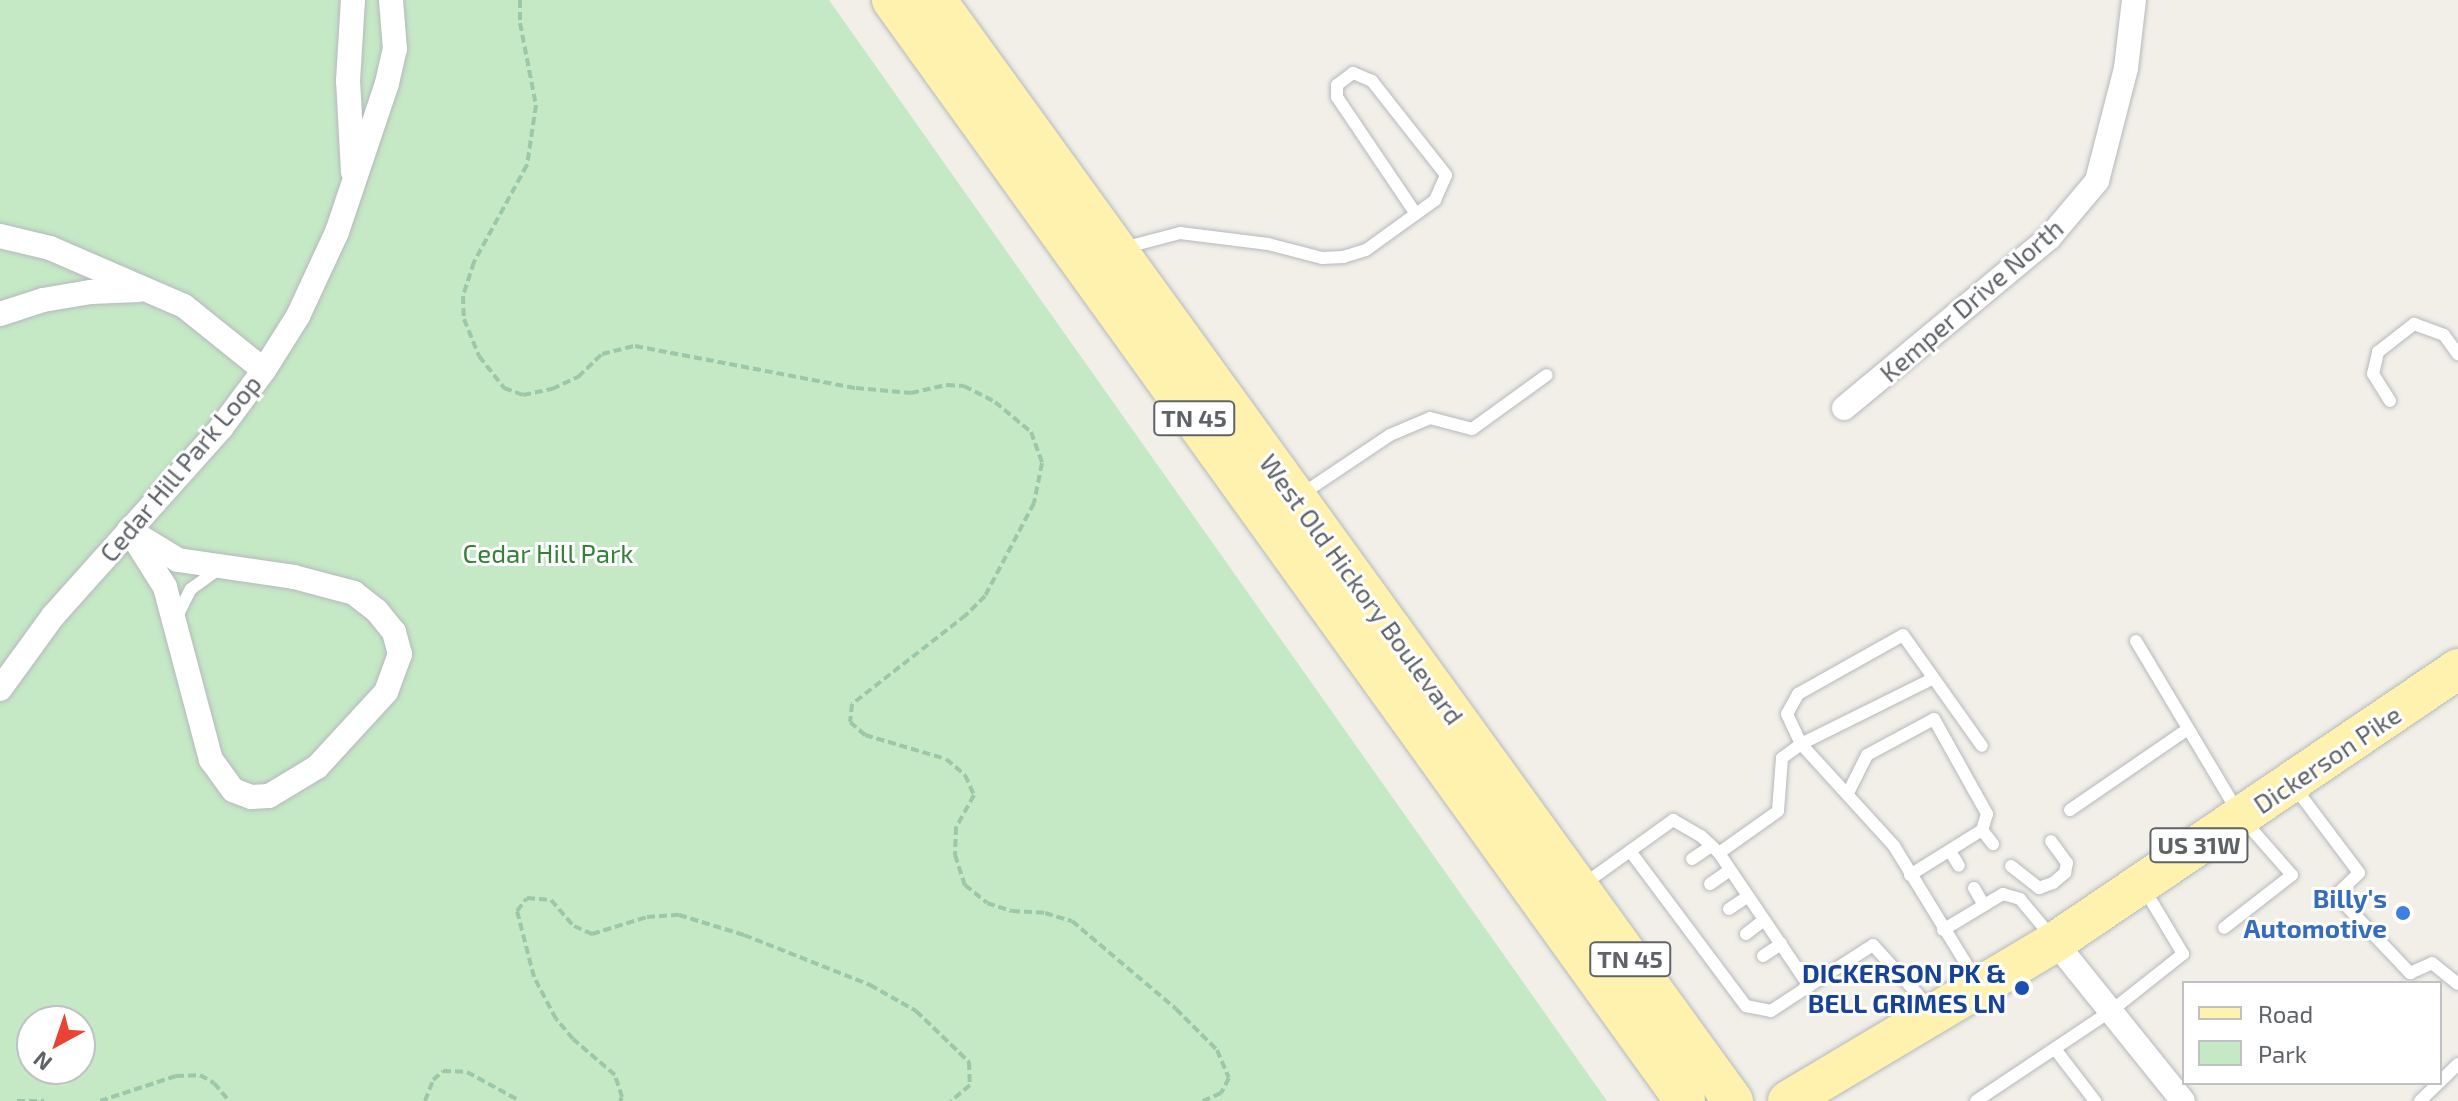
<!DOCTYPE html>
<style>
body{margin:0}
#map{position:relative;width:2458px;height:1101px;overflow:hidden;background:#f1efe8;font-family:"Exo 2",sans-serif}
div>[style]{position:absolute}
.green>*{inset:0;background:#c5e8c5}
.path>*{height:4px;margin-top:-2px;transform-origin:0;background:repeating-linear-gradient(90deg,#9cc7a9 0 8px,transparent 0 12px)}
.roads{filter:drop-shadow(0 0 2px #b5b8bc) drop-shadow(0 0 2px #b5b8bc)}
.lane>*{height:12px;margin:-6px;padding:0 6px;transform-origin:6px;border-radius:6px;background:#fff}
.street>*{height:24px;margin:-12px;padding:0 12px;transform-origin:12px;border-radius:12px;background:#fff}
.primary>*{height:40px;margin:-20px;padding:0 20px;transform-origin:20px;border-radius:20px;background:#fff2af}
.dots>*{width:22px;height:22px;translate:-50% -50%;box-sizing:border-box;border:4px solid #fff;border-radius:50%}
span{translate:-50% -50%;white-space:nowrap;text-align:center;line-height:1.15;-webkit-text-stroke:6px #fff;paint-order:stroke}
.shield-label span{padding:2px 6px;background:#fff;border:2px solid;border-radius:6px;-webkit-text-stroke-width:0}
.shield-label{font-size:24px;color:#5f6368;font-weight:700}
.street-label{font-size:26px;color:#5f6368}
.park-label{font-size:26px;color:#348238}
.shop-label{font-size:26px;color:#366cbe;font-weight:700}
.right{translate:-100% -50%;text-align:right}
.transit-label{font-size:26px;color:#164399;font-weight:700}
.legend{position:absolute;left:2182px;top:981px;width:260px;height:104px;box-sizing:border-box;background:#fff;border:2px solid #bfc1c3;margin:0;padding:10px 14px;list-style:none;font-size:24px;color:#5f6368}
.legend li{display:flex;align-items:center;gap:16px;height:40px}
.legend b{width:40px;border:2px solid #bfc1c3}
.north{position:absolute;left:16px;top:1005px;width:80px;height:80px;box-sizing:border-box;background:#fff;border:2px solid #bfc1c3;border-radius:50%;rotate:220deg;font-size:22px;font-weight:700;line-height:32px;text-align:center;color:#5f6368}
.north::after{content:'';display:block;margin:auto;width:28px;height:36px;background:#ea4335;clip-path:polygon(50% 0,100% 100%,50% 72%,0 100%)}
</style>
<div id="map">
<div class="green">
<div style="clip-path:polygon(evenodd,0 0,829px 0,1607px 1101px,0 1101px,0 0,32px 1021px,80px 1021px,80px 1069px,32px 1069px,32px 1021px)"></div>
</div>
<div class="path">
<div style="left:520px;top:0;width:23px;rotate:90deg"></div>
<div style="left:520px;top:23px;width:84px;rotate:79deg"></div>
<div style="left:536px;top:105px;width:61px;rotate:98.5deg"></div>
<div style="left:527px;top:165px;width:111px;rotate:118.7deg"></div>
<div style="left:474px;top:262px;width:36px;rotate:108deg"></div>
<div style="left:463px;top:296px;width:23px;rotate:88deg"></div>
<div style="left:464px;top:319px;width:40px;rotate:68deg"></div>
<div style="left:479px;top:356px;width:41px;rotate:52deg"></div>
<div style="left:504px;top:388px;width:20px;rotate:20deg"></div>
<div style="left:523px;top:395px;width:30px;rotate:-12deg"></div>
<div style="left:552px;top:389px;width:29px;rotate:-25deg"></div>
<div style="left:578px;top:377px;width:33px;rotate:-44deg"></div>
<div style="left:602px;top:354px;width:34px;rotate:-14deg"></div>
<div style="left:635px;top:346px;width:225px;rotate:10.8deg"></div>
<div style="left:856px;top:388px;width:55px;rotate:5.2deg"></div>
<div style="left:911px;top:393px;width:37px;rotate:-13deg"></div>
<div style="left:947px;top:385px;width:17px;rotate:3deg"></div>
<div style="left:964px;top:386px;width:35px;rotate:27deg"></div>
<div style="left:995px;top:402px;width:47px;rotate:39.8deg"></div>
<div style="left:1031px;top:432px;width:33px;rotate:70deg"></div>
<div style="left:1042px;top:463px;width:41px;rotate:101.3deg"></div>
<div style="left:1034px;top:503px;width:105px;rotate:117.8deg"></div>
<div style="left:985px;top:596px;width:27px;rotate:135deg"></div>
<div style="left:966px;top:615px;width:145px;rotate:142deg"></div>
<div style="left:852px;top:704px;width:18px;rotate:96deg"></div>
<div style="left:850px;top:722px;width:20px;rotate:41deg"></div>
<div style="left:865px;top:735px;width:84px;rotate:16.5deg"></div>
<div style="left:946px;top:759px;width:25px;rotate:40deg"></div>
<div style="left:965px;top:775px;width:22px;rotate:66deg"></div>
<div style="left:974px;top:795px;width:37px;rotate:119deg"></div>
<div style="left:956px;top:827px;width:28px;rotate:92deg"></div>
<div style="left:955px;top:855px;width:32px;rotate:72deg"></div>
<div style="left:965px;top:885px;width:28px;rotate:39deg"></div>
<div style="left:987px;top:903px;width:26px;rotate:18deg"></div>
<div style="left:1012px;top:911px;width:33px;rotate:3deg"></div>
<div style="left:1045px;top:913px;width:28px;rotate:17deg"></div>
<div style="left:1072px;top:921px;width:136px;rotate:40.2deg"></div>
<div style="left:1176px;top:1009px;width:58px;rotate:45deg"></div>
<div style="left:1217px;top:1050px;width:30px;rotate:67deg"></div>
<div style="left:1229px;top:1078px;width:17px;rotate:118deg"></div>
<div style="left:1221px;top:1093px;width:20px;rotate:156deg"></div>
<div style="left:17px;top:1101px;width:27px"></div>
<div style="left:100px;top:1101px;width:80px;rotate:-18.2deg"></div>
<div style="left:176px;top:1076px;width:24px;rotate:-2deg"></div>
<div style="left:200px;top:1075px;width:16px;rotate:30deg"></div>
<div style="left:214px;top:1083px;width:23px;rotate:50deg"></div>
<div style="left:425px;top:1101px;width:22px;rotate:-69deg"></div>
<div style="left:433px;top:1080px;width:13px;rotate:-42deg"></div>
<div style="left:443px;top:1071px;width:24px;rotate:2deg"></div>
<div style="left:467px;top:1072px;width:60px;rotate:28.7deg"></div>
<div style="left:620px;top:1101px;width:4px;rotate:-63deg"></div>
<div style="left:622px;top:1097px;width:23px;rotate:-108deg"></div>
<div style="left:615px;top:1075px;width:55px;rotate:-139.4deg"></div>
<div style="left:573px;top:1039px;width:26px;rotate:-130deg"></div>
<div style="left:556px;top:1019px;width:47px;rotate:-117.6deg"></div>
<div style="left:534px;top:977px;width:68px;rotate:-104.4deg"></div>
<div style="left:517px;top:911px;width:16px;rotate:-52deg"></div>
<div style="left:527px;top:898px;width:24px;rotate:5deg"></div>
<div style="left:551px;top:900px;width:35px;rotate:49deg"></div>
<div style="left:574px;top:926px;width:20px;rotate:24deg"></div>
<div style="left:592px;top:934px;width:58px;rotate:-17.2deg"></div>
<div style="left:647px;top:917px;width:32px;rotate:-4deg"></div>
<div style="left:679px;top:915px;width:68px;rotate:17.1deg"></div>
<div style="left:744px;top:935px;width:136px;rotate:21.6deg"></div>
<div style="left:870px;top:985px;width:53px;rotate:29.5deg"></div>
<div style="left:916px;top:1011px;width:74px;rotate:43.9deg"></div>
<div style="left:969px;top:1062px;width:23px;rotate:88deg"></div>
<div style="left:970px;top:1085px;width:25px;rotate:140deg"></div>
</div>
<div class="roads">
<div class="lane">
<div style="left:1123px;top:248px;width:59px;rotate:-14.7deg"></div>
<div style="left:1180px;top:233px;width:89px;rotate:7.1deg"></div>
<div style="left:1268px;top:244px;width:56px;rotate:14.5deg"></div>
<div style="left:1322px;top:258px;width:21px;rotate:-3deg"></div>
<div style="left:1343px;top:257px;width:24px;rotate:-17deg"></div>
<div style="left:1366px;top:250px;width:62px;rotate:-35.8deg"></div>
<div style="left:1416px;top:214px;width:24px;rotate:-36deg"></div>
<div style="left:1435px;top:200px;width:27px;rotate:-66deg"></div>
<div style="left:1446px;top:175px;width:120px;rotate:-128.2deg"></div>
<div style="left:1372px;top:81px;width:21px;rotate:-157deg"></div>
<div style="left:1353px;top:73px;width:20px;rotate:143deg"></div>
<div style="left:1337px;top:85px;width:12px;rotate:90deg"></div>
<div style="left:1337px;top:97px;width:141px;rotate:56deg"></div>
<div style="left:2390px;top:401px;width:32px;rotate:-122deg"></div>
<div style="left:2373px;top:374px;width:23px;rotate:-77deg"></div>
<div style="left:2378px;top:352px;width:46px;rotate:-37.9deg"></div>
<div style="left:2414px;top:324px;width:32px;rotate:20deg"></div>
<div style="left:2444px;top:335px;width:24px;rotate:54deg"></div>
<div style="left:1302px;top:494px;width:106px;rotate:-33.8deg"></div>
<div style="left:1390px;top:435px;width:43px;rotate:-23deg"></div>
<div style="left:1430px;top:418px;width:43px;rotate:14.7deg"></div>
<div style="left:1472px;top:429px;width:92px;rotate:-35.8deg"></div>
<div style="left:177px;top:616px;width:30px;rotate:-63deg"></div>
<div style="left:191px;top:589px;width:36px;rotate:-36deg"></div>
<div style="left:2136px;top:641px;width:205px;rotate:59.2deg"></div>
<div style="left:2241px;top:817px;width:77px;rotate:48.7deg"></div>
<div style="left:2292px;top:875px;width:86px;rotate:142.1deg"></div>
<div style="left:1932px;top:679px;width:146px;rotate:153.6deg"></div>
<div style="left:1801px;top:744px;width:33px;rotate:-115deg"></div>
<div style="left:1787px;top:714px;width:23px;rotate:-61deg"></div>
<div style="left:1798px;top:694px;width:120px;rotate:-29.3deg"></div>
<div style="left:1903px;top:635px;width:136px;rotate:54.6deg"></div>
<div style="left:2293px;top:785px;width:110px;rotate:53.1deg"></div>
<div style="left:2359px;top:873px;width:32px;rotate:136deg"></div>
<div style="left:2336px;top:895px;width:108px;rotate:46.5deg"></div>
<div style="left:2410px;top:973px;width:24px;rotate:-24deg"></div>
<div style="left:2432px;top:963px;width:33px;rotate:39deg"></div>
<div style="left:1848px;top:793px;width:42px;rotate:-63.4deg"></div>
<div style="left:1867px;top:755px;width:76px;rotate:-28.2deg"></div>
<div style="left:1934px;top:719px;width:109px;rotate:60.8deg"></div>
<div style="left:1987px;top:814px;width:17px;rotate:107deg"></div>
<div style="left:1982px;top:830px;width:85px;rotate:148deg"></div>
<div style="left:2070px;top:810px;width:143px;rotate:-34.5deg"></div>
<div style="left:1982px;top:830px;width:18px;rotate:52deg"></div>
<div style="left:1630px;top:851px;width:194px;rotate:53.2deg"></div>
<div style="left:1746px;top:1006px;width:25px;rotate:11deg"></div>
<div style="left:1771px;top:1011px;width:45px;rotate:-33.3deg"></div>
<div style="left:1950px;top:851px;width:17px;rotate:59deg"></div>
<div style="left:1719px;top:853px;width:72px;rotate:-35.4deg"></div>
<div style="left:1778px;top:811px;width:53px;rotate:-85.7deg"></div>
<div style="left:1782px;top:758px;width:24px;rotate:-36deg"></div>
<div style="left:1801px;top:744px;width:138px;rotate:47.6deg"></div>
<div style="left:1894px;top:846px;width:161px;rotate:58.5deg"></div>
<div style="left:1692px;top:859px;width:23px;rotate:-34deg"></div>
<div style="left:2011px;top:866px;width:36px;rotate:38deg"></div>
<div style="left:2039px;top:888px;width:15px;rotate:-20deg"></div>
<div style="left:2053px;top:883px;width:16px;rotate:-40deg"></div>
<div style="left:2065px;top:873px;width:10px;rotate:-79deg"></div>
<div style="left:2067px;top:863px;width:27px;rotate:-126deg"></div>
<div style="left:1584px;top:884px;width:110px;rotate:-35.7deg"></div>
<div style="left:1673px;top:820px;width:32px;rotate:30deg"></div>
<div style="left:1701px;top:836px;width:25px;rotate:43deg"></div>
<div style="left:1719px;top:853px;width:161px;rotate:55.9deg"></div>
<div style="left:1809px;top:986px;width:76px;rotate:-32.6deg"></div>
<div style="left:1873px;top:945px;width:86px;rotate:47.8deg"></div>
<div style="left:1710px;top:884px;width:24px;rotate:-35deg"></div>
<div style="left:1974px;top:888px;width:20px;rotate:60deg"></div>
<div style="left:1729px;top:909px;width:23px;rotate:-34deg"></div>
<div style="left:1943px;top:930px;width:70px;rotate:-31deg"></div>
<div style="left:2003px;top:894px;width:18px;rotate:16deg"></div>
<div style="left:2020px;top:899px;width:48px;rotate:50deg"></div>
<div style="left:1746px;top:934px;width:23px;rotate:-38deg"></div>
<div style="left:1763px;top:956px;width:22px;rotate:-34deg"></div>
<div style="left:2055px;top:1049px;width:66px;rotate:52.4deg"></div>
<div style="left:1976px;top:1101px;width:162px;rotate:-33.7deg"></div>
<div style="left:2111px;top:1011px;width:92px;rotate:-38.4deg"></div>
<div style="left:2183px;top:954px;width:78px;rotate:-120.8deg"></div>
<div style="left:2420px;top:1101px;width:53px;rotate:-44.2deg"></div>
</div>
<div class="street">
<div style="left:353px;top:172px;width:91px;rotate:-93.1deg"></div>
<div style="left:348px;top:81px;width:81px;rotate:-86.5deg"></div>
<div style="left:0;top:236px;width:51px;rotate:13.5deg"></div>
<div style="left:50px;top:248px;width:146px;rotate:23.4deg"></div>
<div style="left:184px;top:306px;width:102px;rotate:38.7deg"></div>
<div style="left:0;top:314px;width:45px;rotate:-18deg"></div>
<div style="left:43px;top:300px;width:49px;rotate:-9.5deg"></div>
<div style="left:91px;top:292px;width:48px;rotate:-2.4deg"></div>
<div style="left:1844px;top:408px;width:266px;rotate:-39.7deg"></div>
<div style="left:2049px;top:238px;width:75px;rotate:-49.9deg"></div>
<div style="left:2097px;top:181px;width:117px;rotate:-75.6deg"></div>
<div style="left:2126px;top:68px;width:68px;rotate:-83.3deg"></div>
<div style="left:129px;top:530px;width:57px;rotate:31.5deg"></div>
<div style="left:178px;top:560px;width:117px;rotate:8.3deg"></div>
<div style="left:294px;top:577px;width:62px;rotate:14.9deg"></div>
<div style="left:354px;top:593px;width:29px;rotate:38deg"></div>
<div style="left:377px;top:611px;width:27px;rotate:51deg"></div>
<div style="left:394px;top:632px;width:23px;rotate:75deg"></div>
<div style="left:400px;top:654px;width:40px;rotate:110.2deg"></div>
<div style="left:386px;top:692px;width:102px;rotate:132.6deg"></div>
<div style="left:317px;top:767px;width:56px;rotate:148.9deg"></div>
<div style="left:269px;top:796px;width:18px;rotate:177deg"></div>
<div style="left:251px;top:797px;width:19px;rotate:-159deg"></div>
<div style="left:233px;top:790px;width:37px;rotate:-126deg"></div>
<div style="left:211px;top:760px;width:179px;rotate:-104.9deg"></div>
<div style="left:165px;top:587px;width:67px;rotate:-122.3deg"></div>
<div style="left:0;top:689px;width:90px;rotate:-54deg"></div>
<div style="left:53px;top:616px;width:252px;rotate:-48.2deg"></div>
<div style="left:221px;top:428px;width:72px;rotate:-53.4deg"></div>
<div style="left:264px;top:370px;width:64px;rotate:-57.8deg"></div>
<div style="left:298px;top:316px;width:93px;rotate:-65.1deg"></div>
<div style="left:337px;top:232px;width:157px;rotate:-71.4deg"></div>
<div style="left:387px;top:83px;width:35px;rotate:-77deg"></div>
<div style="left:395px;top:49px;width:49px;rotate:-94.7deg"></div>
<div style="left:2055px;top:942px;width:204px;rotate:51.2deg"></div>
</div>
<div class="primary">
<div style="left:892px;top:0;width:1357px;rotate:54.24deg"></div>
<div style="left:936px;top:0;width:1359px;rotate:54.1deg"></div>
<div style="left:1788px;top:1101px;width:311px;rotate:-30.8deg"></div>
<div style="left:2055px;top:942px;width:487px;rotate:-34.1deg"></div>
</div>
</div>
<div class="dots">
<div style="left:2403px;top:913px;background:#3f7fe0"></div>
<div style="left:2022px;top:988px;background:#1a4fb4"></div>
</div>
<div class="shield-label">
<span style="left:1194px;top:418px">TN 45</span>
<span style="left:2199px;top:845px">US 31W</span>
<span style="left:1630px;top:959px">TN 45</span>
</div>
<div class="street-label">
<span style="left:1971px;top:300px;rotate:-41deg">Kemper Drive North</span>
<span style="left:180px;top:468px;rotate:-50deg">Cedar Hill Park Loop</span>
<span style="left:1362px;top:589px;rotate:54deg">West Old Hickory Boulevard</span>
<span style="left:2327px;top:759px;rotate:-34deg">Dickerson Pike</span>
</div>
<div class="park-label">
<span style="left:548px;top:553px">Cedar Hill Park</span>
</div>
<div class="shop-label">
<span class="right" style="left:2387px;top:913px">Billy's<br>Automotive</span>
</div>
<div class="transit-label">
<span class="right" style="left:2006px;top:988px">DICKERSON PK &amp;<br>BELL GRIMES LN</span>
</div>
<ul class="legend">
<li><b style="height:10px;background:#fff2af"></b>Road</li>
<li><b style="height:22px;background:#c5e8c5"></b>Park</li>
</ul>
<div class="north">N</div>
</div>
